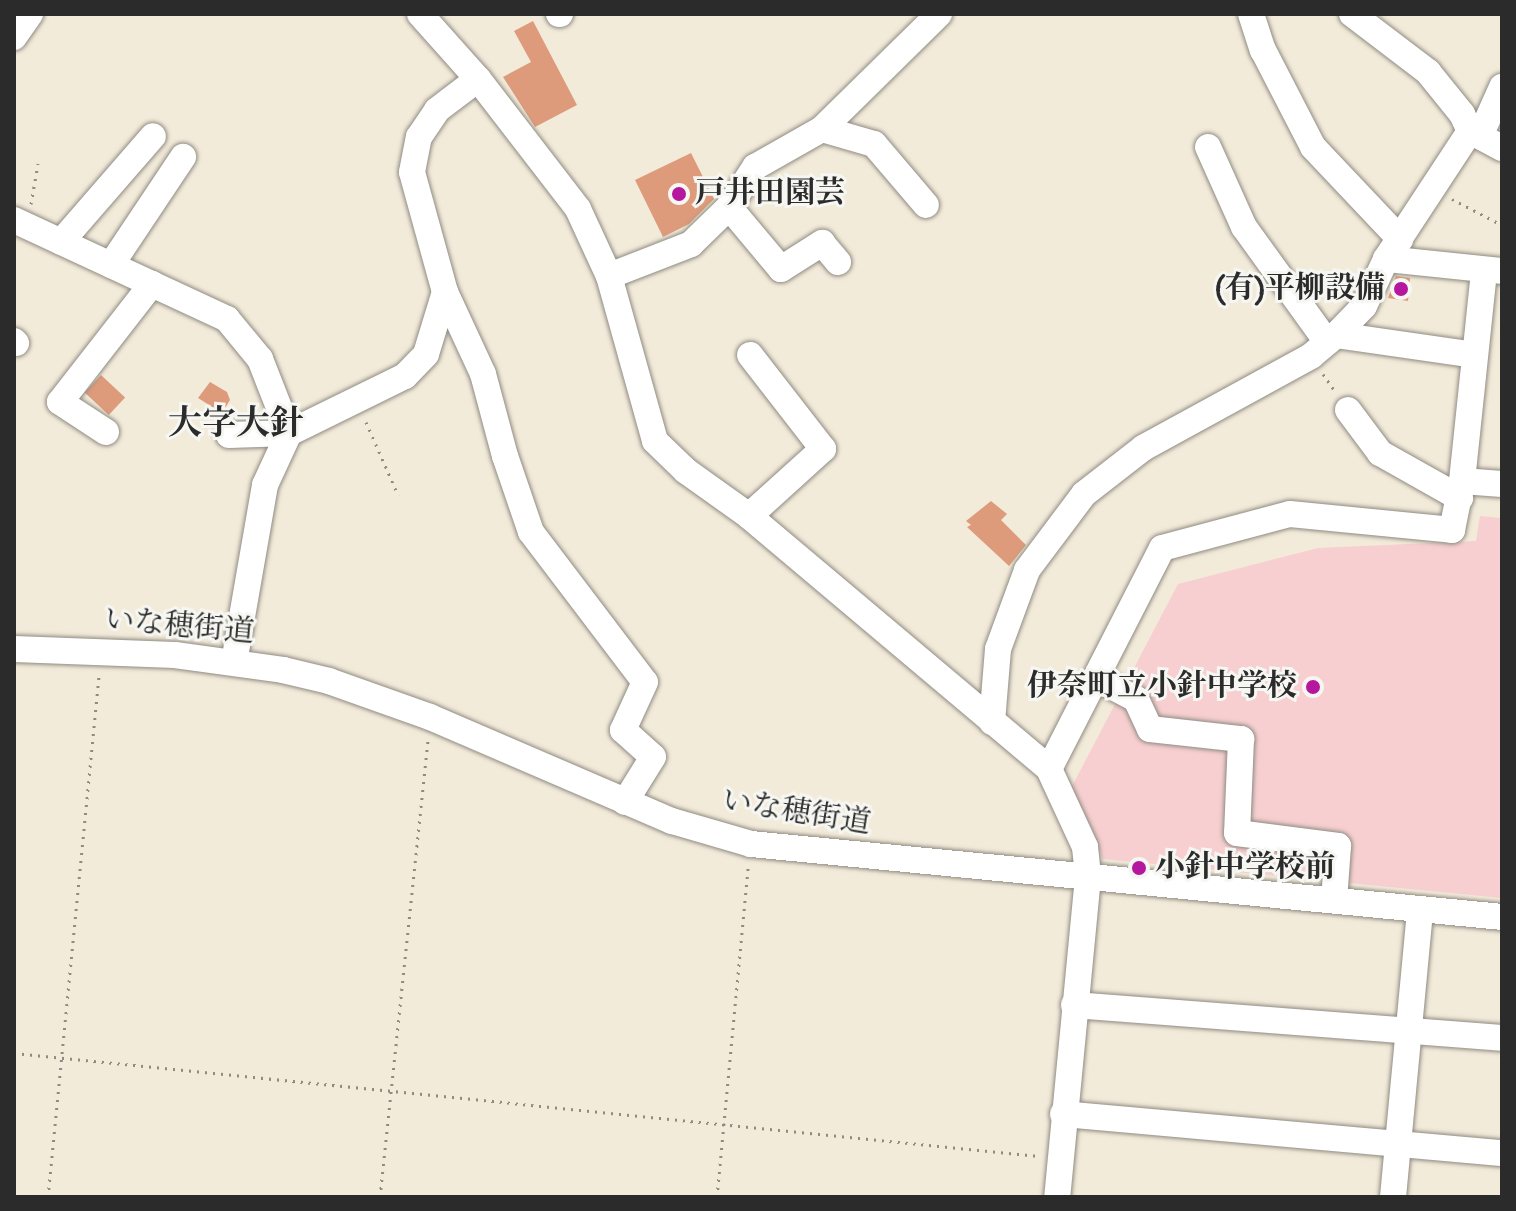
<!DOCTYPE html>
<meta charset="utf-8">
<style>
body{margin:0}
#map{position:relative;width:1516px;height:1211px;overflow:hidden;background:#f3ebda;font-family:"IM FELL DW Pica","Noto Serif JP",serif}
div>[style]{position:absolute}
.built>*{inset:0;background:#f7cfd0}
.building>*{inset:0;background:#dd9b7b;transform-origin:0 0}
.path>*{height:3px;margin-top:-1.5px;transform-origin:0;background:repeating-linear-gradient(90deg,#8f8b82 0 2px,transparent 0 8px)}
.roads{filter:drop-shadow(0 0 2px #8f8b82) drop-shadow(0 0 2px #8f8b82)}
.minor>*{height:26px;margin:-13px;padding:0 13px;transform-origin:13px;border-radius:13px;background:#fff}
.dots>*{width:22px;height:22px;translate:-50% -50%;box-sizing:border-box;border:4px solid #f6f6f2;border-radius:50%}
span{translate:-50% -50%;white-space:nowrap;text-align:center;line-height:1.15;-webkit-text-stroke:6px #f6f6f2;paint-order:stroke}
.poi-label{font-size:30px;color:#2b2b2b;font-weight:700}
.left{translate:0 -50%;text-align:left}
.right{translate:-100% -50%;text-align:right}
.street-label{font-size:30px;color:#2b2b2b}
.quarter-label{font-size:34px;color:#2b2b2b;font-weight:700}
.frame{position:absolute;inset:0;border:16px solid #2b2b2b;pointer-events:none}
</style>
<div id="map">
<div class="built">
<div style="clip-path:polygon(1480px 516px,1502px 518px,1502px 898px,1103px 859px,1070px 790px,1178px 584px,1318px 548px,1476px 541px)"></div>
</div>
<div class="building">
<div style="clip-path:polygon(533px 21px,577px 105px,535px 127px,503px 77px,531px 62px,514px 31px)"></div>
<div style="clip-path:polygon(691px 153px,714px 199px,689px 224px,663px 237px,635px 180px)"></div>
<div style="clip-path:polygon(1396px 276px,1410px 278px,1408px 301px,1388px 298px)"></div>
<div style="left:101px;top:375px;width:33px;height:24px;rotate:43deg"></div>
<div style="clip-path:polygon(210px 382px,227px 392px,230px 400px,222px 413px,198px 398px)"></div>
<div style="clip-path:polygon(991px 501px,1007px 514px,1001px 520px,1026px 545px,1009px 566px,967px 527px,971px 525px,966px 521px)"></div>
</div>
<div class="path">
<div style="left:1452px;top:199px;width:56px;rotate:27.5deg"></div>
<div style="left:31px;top:204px;width:41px;rotate:-80.1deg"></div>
<div style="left:1323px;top:374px;width:21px;rotate:55deg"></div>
<div style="left:366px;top:422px;width:80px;rotate:66.3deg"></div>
<div style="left:14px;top:1053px;width:1030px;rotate:5.74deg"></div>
<div style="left:48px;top:1197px;width:523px;rotate:-84.41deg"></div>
<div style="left:380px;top:1197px;width:460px;rotate:-84deg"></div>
<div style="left:717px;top:1197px;width:331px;rotate:-84.6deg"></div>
</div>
<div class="roads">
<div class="minor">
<div style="left:420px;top:14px;width:87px;rotate:48.3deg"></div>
<div style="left:478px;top:79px;width:164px;rotate:52.4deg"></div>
<div style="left:578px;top:209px;width:74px;rotate:65.2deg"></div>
<div style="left:609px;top:276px;width:171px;rotate:74.4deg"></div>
<div style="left:655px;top:441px;width:43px;rotate:44.1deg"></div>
<div style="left:686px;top:471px;width:77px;rotate:35.5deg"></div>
<div style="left:749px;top:516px;width:392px;rotate:40.1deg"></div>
<div style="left:1049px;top:769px;width:86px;rotate:65.2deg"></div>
<div style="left:1085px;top:847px;width:30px;rotate:84deg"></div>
<div style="left:1088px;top:877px;width:321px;rotate:95.5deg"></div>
<div style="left:559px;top:14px;width:1px"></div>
<div style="left:1251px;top:14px;width:38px;rotate:72deg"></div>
<div style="left:1263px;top:50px;width:109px;rotate:62.7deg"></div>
<div style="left:1313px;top:147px;width:127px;rotate:46.6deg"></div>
<div style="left:1352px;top:14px;width:96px;rotate:37.3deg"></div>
<div style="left:1428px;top:72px;width:54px;rotate:51deg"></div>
<div style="left:1462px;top:114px;width:19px;rotate:65deg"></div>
<div style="left:1470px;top:131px;width:36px;rotate:28deg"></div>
<div style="left:14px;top:37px;width:28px;rotate:-55deg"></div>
<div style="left:822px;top:129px;width:54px;rotate:16.1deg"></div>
<div style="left:874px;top:144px;width:80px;rotate:49.6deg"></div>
<div style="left:1480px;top:136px;width:54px;rotate:-65.8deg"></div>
<div style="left:1208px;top:147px;width:88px;rotate:65.8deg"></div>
<div style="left:1244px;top:227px;width:142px;rotate:54.2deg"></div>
<div style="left:729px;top:207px;width:81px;rotate:50deg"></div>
<div style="left:781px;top:269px;width:49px;rotate:-32.4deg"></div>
<div style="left:822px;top:243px;width:25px;rotate:50deg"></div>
<div style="left:14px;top:220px;width:235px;rotate:24.9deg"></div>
<div style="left:227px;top:319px;width:52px;rotate:50.5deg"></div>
<div style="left:260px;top:359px;width:79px;rotate:68.6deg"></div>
<div style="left:289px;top:433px;width:57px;rotate:114.8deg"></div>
<div style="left:265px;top:485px;width:180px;rotate:99.9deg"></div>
<div style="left:61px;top:242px;width:140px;rotate:-49deg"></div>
<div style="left:1386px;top:259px;width:117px;rotate:5.9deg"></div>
<div style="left:111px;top:265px;width:130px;rotate:-56.3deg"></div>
<div style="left:609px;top:276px;width:88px;rotate:-21.3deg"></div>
<div style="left:691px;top:244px;width:53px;rotate:-44.2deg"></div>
<div style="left:729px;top:207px;width:48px;rotate:-57deg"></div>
<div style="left:755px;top:167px;width:77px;rotate:-29.6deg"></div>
<div style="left:822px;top:129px;width:164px;rotate:-44.5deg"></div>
<div style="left:445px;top:292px;width:90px;rotate:65.1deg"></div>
<div style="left:483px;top:374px;width:85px;rotate:75deg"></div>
<div style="left:505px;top:456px;width:80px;rotate:71.1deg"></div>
<div style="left:531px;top:532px;width:188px;rotate:52.8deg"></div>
<div style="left:645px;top:682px;width:53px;rotate:114.6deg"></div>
<div style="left:623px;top:730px;width:40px;rotate:42deg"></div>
<div style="left:653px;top:757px;width:53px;rotate:121.9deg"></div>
<div style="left:1336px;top:335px;width:139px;rotate:8.2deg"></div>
<div style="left:14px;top:341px;width:3px;rotate:45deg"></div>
<div style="left:1348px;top:410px;width:54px;rotate:53.3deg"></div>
<div style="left:1380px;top:453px;width:92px;rotate:29.4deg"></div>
<div style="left:106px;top:432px;width:55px;rotate:-146.9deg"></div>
<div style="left:60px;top:402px;width:150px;rotate:-52.1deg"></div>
<div style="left:229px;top:435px;width:60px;rotate:-1.9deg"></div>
<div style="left:289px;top:433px;width:129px;rotate:-26.2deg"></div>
<div style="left:405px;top:376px;width:30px;rotate:-46deg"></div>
<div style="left:426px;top:354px;width:65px;rotate:-73deg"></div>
<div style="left:445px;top:292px;width:124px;rotate:-105.4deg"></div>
<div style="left:412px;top:172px;width:36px;rotate:-79deg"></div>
<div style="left:419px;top:137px;width:32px;rotate:-56deg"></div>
<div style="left:437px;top:110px;width:51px;rotate:-37.1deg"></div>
<div style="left:1462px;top:481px;width:40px;rotate:4.3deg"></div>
<div style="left:749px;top:516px;width:100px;rotate:-42.2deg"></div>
<div style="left:823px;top:449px;width:119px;rotate:-127.8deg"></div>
<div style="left:14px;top:649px;width:161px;rotate:2.1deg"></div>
<div style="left:175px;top:655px;width:109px;rotate:7.9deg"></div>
<div style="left:283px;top:670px;width:47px;rotate:13.4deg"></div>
<div style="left:329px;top:681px;width:107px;rotate:19.6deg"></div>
<div style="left:430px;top:717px;width:263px;rotate:23.3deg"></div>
<div style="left:672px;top:821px;width:82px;rotate:16.2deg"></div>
<div style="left:751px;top:844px;width:755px;rotate:5.55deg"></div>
<div style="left:1096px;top:678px;width:45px;rotate:27.7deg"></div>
<div style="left:1136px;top:699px;width:33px;rotate:65deg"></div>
<div style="left:1150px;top:729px;width:92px;rotate:6.3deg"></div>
<div style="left:1241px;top:739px;width:94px;rotate:92.4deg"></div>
<div style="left:1237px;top:833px;width:102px;rotate:7.3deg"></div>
<div style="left:1338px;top:846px;width:54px;rotate:94.2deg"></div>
<div style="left:992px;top:722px;width:73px;rotate:-85.3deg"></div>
<div style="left:998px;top:649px;width:84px;rotate:-69.8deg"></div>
<div style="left:1027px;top:570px;width:95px;rotate:-53.1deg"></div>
<div style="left:1084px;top:494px;width:75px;rotate:-37.9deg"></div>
<div style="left:1143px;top:448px;width:192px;rotate:-28.7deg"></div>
<div style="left:1311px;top:356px;width:33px;rotate:-40deg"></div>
<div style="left:1336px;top:335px;width:40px;rotate:-46deg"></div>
<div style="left:1364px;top:306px;width:52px;rotate:-64.9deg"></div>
<div style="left:1386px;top:259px;width:153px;rotate:-56.7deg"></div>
<div style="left:1049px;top:769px;width:248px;rotate:-62.9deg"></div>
<div style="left:1162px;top:548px;width:132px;rotate:-14.9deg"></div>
<div style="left:1290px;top:514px;width:163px;rotate:5.6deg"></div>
<div style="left:1452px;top:530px;width:50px;rotate:-78.5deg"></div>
<div style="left:1462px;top:481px;width:212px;rotate:-84deg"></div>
<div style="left:1074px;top:1005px;width:429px;rotate:4.4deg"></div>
<div style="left:1063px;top:1114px;width:441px;rotate:5.1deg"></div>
<div style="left:1393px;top:1197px;width:289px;rotate:-84.6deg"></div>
</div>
</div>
<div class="dots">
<div style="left:679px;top:194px;background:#b5179e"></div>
<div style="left:1401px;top:289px;background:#b5179e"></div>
<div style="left:1313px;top:687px;background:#b5179e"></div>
<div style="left:1139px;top:868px;background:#b5179e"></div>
</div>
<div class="poi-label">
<span class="left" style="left:695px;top:194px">戸井田園芸</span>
<span class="right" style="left:1385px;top:289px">(有)平柳設備</span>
<span class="right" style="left:1297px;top:687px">伊奈町立小針中学校</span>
<span class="left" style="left:1155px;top:868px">小針中学校前</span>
</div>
<div class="street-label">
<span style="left:179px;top:627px;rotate:5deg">いな穂街道</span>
<span style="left:796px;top:813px;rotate:9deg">いな穂街道</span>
</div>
<div class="quarter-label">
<span style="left:236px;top:425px">大字大針</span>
</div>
<div class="frame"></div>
</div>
